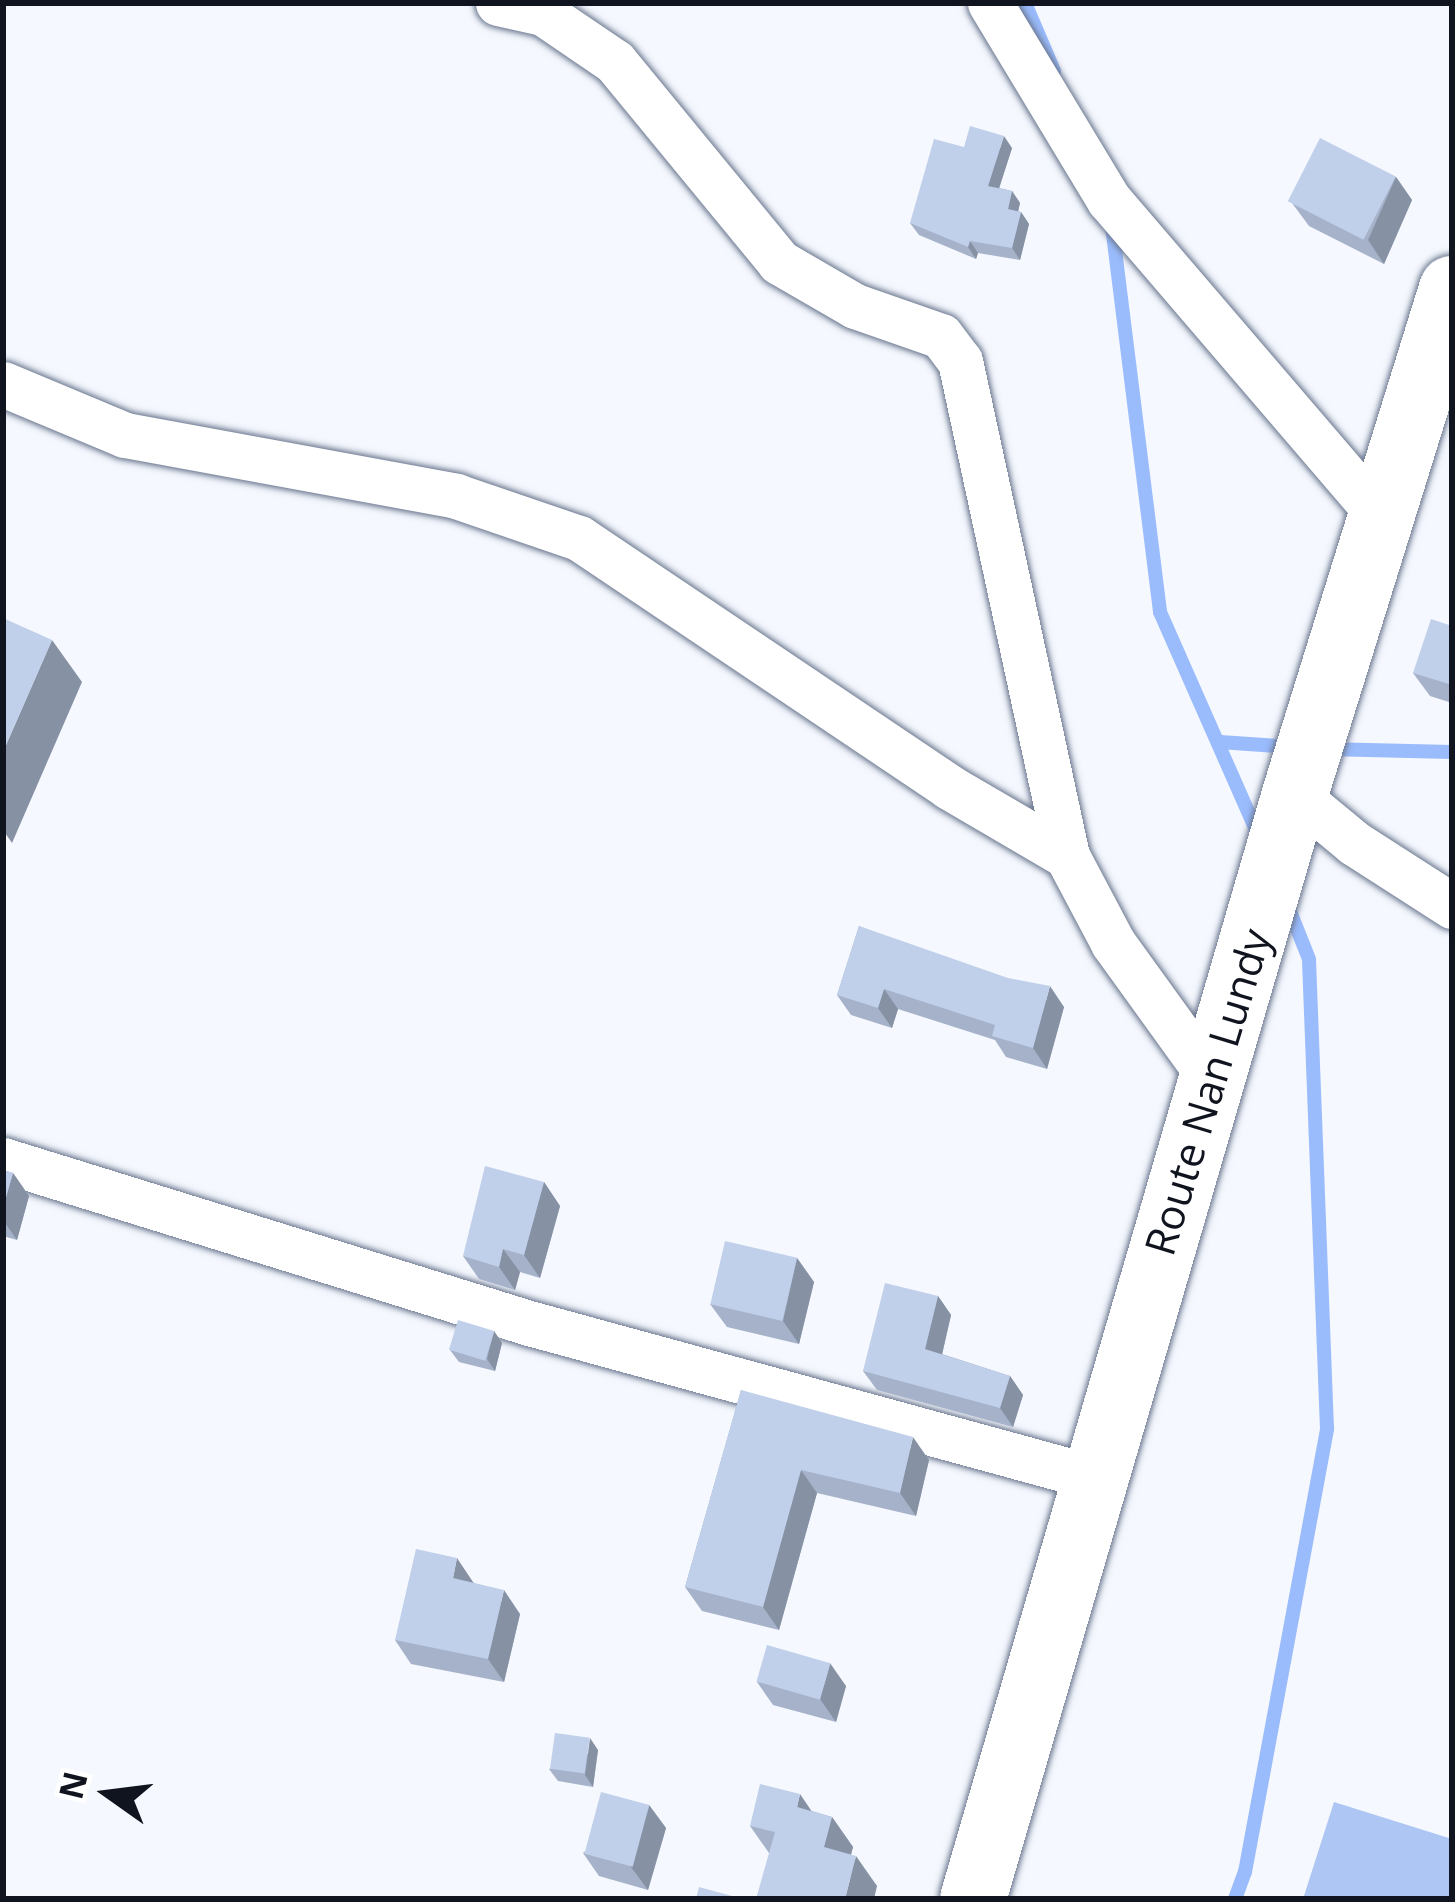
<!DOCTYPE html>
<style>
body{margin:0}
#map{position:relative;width:1455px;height:1902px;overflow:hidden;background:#f5f8fe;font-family:"Open Sans",sans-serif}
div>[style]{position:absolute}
.green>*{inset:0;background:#aec6f3}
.stream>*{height:14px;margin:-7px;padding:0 7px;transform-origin:7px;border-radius:7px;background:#9abbfc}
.roads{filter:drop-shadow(0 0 3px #69768e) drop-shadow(0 0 3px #69768e)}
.minor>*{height:45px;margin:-22.5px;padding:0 22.5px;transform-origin:22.5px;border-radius:22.5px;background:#fff}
.secondary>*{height:66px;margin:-33px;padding:0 33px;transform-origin:33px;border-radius:33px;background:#fff}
.wall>*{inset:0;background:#a5b2c9}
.shaded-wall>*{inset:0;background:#8691a4}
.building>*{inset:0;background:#c0cfea;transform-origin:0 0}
span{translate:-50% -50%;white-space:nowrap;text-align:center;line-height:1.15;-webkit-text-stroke:12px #fff;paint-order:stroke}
.street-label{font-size:42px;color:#10141e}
.frame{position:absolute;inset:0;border:6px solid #10141e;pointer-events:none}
.north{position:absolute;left:48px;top:1734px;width:120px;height:120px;-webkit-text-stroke:9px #fff;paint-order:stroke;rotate:284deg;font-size:33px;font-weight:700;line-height:48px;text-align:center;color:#10141e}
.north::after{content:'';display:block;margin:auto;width:42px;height:54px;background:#10141e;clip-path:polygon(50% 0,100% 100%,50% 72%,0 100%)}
</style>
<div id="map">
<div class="green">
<div style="clip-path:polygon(1334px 1802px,1452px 1839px,1452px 1899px,1303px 1899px)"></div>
</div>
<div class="stream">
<div style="left:1025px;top:3px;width:74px;rotate:66.9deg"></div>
<div style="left:1112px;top:226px;width:389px;rotate:82.9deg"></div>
<div style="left:1160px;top:612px;width:243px;rotate:66.2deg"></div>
<div style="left:1220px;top:742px;width:71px;rotate:4deg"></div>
<div style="left:1325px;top:749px;width:127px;rotate:1.4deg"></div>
<div style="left:1235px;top:1899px;width:29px;rotate:-70deg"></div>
<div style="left:1245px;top:1872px;width:451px;rotate:-79.5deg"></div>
<div style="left:1327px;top:1429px;width:470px;rotate:-92.2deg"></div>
<div style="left:1309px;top:959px;width:59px;rotate:-111.8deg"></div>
</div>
<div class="roads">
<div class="minor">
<div style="left:498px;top:3px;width:46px;rotate:12.5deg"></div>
<div style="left:543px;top:13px;width:87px;rotate:34.2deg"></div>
<div style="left:615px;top:62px;width:259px;rotate:50.6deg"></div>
<div style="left:779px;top:262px;width:88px;rotate:30.1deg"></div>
<div style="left:855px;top:306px;width:91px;rotate:19.2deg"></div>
<div style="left:941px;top:336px;width:31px;rotate:53deg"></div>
<div style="left:960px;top:361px;width:506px;rotate:77.8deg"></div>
<div style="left:1067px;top:856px;width:98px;rotate:62.1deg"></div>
<div style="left:1113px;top:943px;width:168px;rotate:54.2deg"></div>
<div style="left:990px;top:3px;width:230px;rotate:58.9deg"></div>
<div style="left:1109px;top:200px;width:416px;rotate:49.4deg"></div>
<div style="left:3px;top:384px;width:132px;rotate:22.7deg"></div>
<div style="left:125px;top:435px;width:337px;rotate:10.4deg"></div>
<div style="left:456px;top:496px;width:130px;rotate:18.9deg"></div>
<div style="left:579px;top:538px;width:446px;rotate:33.9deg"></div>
<div style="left:949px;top:787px;width:137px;rotate:30.3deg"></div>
<div style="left:1295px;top:794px;width:77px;rotate:39.7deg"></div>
<div style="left:1354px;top:843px;width:117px;rotate:32.7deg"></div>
<div style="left:3px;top:1160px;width:551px;rotate:17.22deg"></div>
<div style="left:529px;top:1323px;width:584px;rotate:15.3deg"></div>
</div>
<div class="secondary">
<div style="left:973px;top:1899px;width:1151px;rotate:-73.75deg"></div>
<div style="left:1295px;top:794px;width:529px;rotate:-72.73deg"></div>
</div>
</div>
<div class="wall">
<div style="clip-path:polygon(964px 147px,1012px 148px,999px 188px,1012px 191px,1020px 203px,1018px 211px,1021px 212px,1029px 224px,1020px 260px,978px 253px,976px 259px,919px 235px,910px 223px)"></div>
<div style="clip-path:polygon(1396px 177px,1412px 200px,1384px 264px,1309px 226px,1292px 203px)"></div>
<div style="clip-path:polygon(1452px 626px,1452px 703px,1430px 696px,1413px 673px)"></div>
<div style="clip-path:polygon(859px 926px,1064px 1007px,1047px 1069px,1006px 1057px,995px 1040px,898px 1009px,892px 1028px,851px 1015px,837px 995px)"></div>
<div style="clip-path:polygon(3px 1170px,13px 1173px,29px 1196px,17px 1240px,3px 1236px)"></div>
<div style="clip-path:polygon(544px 1182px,560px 1206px,540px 1278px,520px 1272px,515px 1290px,479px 1279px,463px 1256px)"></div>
<div style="clip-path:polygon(797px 1258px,814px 1282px,799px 1344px,727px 1327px,710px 1304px)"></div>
<div style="clip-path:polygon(938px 1296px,951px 1315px,942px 1354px,1010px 1376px,1023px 1395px,1013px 1427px,877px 1390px,863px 1371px)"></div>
<div style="clip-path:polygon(494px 1331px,502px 1343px,495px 1371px,459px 1362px,450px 1350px)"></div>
<div style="clip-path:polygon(741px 1390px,929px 1460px,916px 1516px,817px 1493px,779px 1630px,702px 1611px,685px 1587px)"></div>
<div style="clip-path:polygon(473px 1582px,520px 1614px,504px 1682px,411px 1664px,395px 1640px)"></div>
<div style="clip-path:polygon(757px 1682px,846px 1686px,836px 1722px,773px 1705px)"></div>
<div style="clip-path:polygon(598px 1750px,593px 1787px,558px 1781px,549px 1769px)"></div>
<div style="clip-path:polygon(649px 1805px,666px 1828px,648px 1890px,599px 1876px,583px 1853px)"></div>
<div style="clip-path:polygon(812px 1811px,832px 1817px,853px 1847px,851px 1854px,877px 1886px,769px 1853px,750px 1826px)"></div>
</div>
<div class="shaded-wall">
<div style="clip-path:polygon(1004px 136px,1012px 148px,996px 198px,988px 186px)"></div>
<div style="clip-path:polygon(1396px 177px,1412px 200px,1384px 264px,1368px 240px)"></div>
<div style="clip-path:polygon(1012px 191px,1020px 203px,1016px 221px,1008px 209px)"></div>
<div style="clip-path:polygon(1021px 212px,1029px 224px,1020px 260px,1012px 248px)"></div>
<div style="clip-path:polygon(970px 241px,978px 253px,976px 259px,968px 247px)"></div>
<div style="clip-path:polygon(52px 640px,82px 682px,12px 843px,3px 830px,3px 752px)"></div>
<div style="clip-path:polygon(1050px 986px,1064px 1007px,1047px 1069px,1033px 1048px)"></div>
<div style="clip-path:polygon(884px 989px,898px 1009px,892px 1028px,878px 1008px)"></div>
<div style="clip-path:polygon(13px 1173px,29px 1196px,17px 1240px,3px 1220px,3px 1208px)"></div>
<div style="clip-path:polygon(544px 1182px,560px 1206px,540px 1278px,524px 1255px)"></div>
<div style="clip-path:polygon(503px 1249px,520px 1272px,515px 1290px,499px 1267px)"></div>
<div style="clip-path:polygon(797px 1258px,814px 1282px,799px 1344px,783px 1321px)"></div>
<div style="clip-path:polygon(938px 1296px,951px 1315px,939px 1368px,925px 1349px)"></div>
<div style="clip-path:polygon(494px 1331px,502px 1343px,495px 1371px,487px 1359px)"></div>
<div style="clip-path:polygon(1010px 1376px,1023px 1395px,1013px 1427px,1000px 1408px)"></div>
<div style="clip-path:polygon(913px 1437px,929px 1460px,916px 1516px,900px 1493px)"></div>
<div style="clip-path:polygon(801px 1470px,817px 1493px,779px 1630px,763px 1607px)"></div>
<div style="clip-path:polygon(457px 1558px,473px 1582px,469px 1602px,453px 1578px)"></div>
<div style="clip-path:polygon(504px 1590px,520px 1614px,504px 1682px,488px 1659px)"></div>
<div style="clip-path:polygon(830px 1663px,846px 1686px,836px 1722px,820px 1699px)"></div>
<div style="clip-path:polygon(590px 1738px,598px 1750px,593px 1787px,585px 1775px)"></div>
<div style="clip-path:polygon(800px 1794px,821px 1825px,797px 1807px)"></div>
<div style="clip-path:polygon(649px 1805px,666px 1828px,648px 1890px,631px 1867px)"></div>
<div style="clip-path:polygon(832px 1817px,853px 1847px,845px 1877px,824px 1847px)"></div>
<div style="clip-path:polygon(856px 1856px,877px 1886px,874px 1899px,845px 1899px)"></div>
</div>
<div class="building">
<div style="clip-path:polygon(970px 126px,1004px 136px,988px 186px,1012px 191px,1008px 209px,1021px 212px,1012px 248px,970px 241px,968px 247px,910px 223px,934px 139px,964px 147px)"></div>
<div style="left:1320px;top:138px;width:85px;height:71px;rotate:27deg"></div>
<div style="clip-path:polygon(3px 618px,52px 640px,3px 752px)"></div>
<div style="clip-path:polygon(1431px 619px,1452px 626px,1452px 685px,1413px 673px)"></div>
<div style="clip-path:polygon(859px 926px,1008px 978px,1050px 986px,1033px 1048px,992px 1036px,995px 1025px,884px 989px,878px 1008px,837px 995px)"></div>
<div style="clip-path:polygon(485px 1166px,544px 1182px,524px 1255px,503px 1249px,499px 1267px,463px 1256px)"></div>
<div style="clip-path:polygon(3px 1170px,13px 1173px,3px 1208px)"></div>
<div style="left:725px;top:1241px;width:74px;height:65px;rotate:13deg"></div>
<div style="clip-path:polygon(885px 1283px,938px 1296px,925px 1349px,1010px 1376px,1000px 1408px,863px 1371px)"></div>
<div style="left:458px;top:1320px;width:38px;height:31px;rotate:17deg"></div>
<div style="clip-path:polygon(741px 1390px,913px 1437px,900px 1493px,801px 1470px,763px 1607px,685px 1587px)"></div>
<div style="clip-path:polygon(416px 1549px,457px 1558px,453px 1578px,504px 1590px,488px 1659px,395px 1640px)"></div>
<div style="left:767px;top:1645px;width:66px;height:38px;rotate:16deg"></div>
<div style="left:555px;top:1733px;width:35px;height:36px;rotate:8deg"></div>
<div style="clip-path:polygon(760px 1784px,800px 1794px,797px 1807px,832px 1817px,824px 1847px,856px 1856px,845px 1899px,756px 1899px,775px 1832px,750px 1826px)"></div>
<div style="left:601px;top:1792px;width:50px;height:64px;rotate:15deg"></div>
<div style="clip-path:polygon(699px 1887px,743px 1899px,696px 1899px)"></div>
</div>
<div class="street-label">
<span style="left:1207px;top:1092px;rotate:-73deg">Route Nan Lundy</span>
</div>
<div class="frame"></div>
<div class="north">N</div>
</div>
